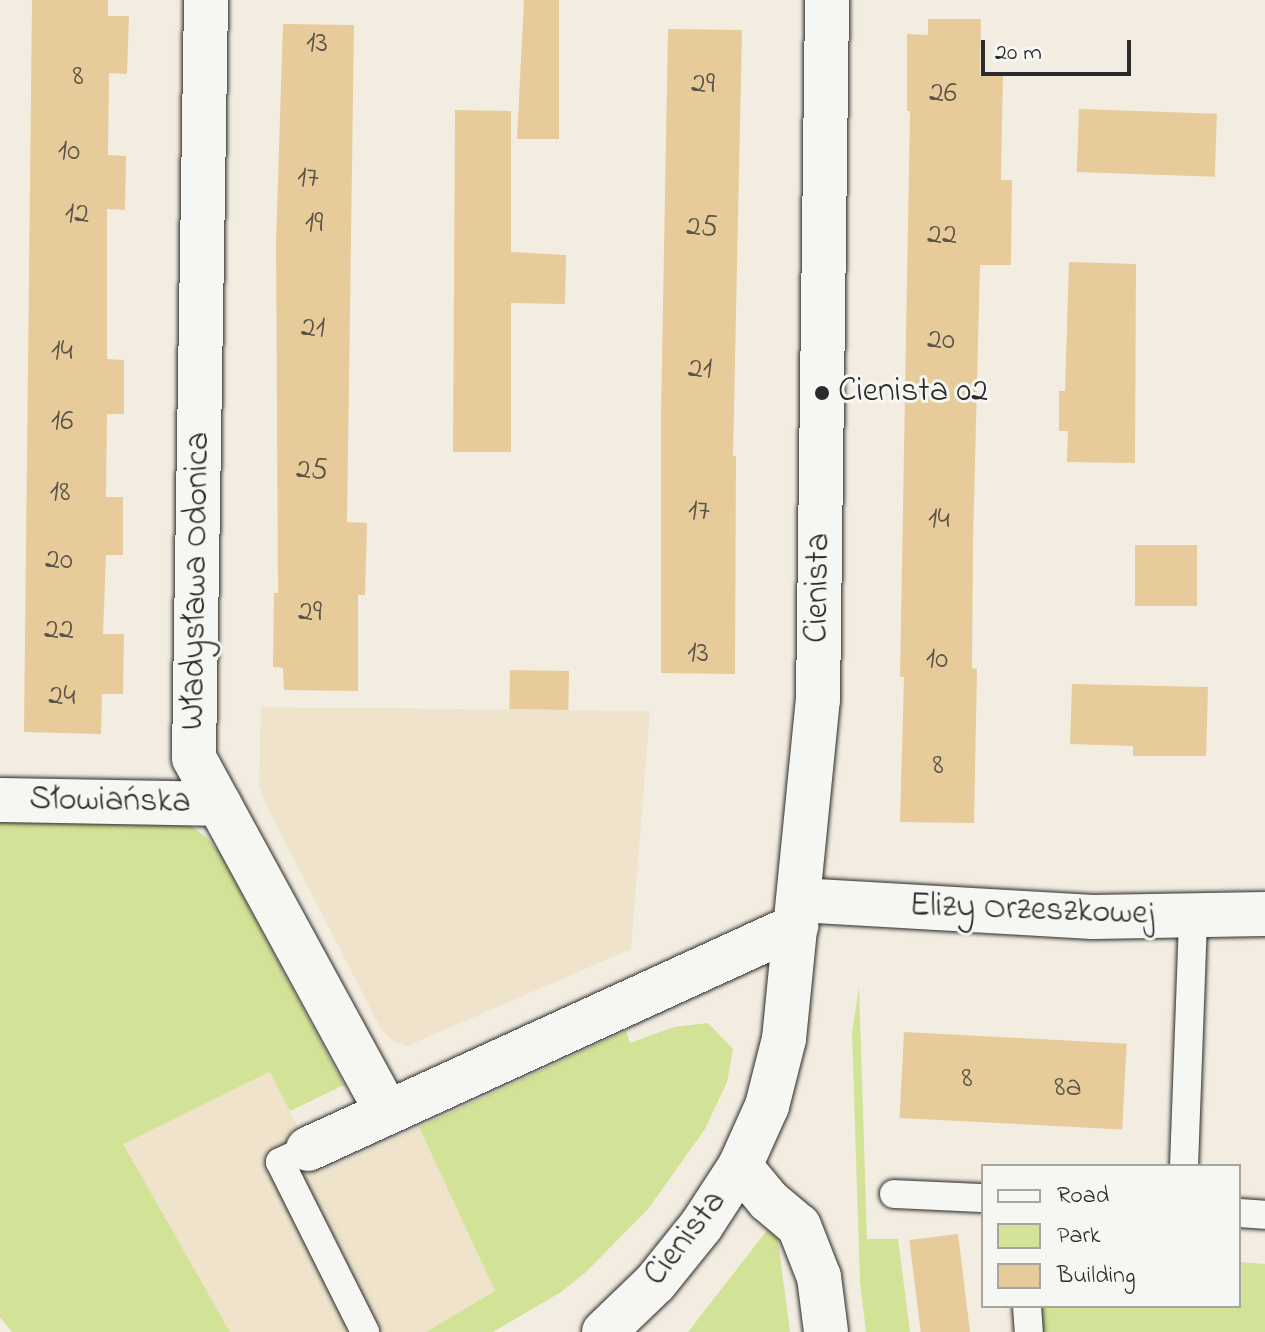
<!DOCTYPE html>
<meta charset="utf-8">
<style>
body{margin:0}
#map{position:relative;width:1265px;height:1332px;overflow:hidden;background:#f3ede1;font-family:"Indie Flower",sans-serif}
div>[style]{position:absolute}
.built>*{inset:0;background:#efe3cc}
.green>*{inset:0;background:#d2e296}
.building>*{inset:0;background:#e7cb9b;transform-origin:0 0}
.roads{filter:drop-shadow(0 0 2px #2b2b2b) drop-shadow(0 0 2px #2b2b2b)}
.lane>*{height:28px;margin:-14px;padding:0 14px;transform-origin:14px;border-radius:14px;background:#f6f6f2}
.street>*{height:44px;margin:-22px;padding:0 22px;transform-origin:22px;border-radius:22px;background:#f6f6f2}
.secondary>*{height:44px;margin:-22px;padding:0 22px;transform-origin:22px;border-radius:22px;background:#f6f6f2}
.dots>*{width:22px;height:22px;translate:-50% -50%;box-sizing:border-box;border:4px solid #f6f6f2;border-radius:50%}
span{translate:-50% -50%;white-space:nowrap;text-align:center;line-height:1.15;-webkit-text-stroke:6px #f6f6f2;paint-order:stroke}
.number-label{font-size:30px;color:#5a5347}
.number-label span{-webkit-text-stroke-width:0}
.poi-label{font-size:34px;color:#2b2b2b}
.left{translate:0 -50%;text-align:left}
.street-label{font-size:34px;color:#2b2b2b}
.legend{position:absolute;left:981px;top:1164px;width:260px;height:144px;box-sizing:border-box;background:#f6f6f2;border:2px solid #a5a5a2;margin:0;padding:10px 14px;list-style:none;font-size:24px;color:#2b2b2b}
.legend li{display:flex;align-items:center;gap:16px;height:40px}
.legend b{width:40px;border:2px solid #a5a5a2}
.scale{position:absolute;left:981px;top:40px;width:150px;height:36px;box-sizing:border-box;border:4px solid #2b2b2b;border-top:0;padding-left:10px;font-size:24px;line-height:28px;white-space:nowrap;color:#2b2b2b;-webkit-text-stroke:6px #f6f6f2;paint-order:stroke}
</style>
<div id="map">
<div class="built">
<div style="clip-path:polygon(261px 707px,650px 711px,631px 949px,407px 1046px,393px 1041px,382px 1031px,264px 801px,259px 784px)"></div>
<div style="clip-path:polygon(271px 1072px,320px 1172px,419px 1127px,495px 1291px,426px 1332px,230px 1332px,122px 1144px)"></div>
</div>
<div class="green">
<div style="clip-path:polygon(0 817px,170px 820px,191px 826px,207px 838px,219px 852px,344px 1085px,290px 1111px,270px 1072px,123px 1144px,230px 1332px,12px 1332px,0 1317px)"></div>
<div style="clip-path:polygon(859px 987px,867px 1239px,898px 1239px,910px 1332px,866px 1332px,860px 1281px,852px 1033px)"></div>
<div style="clip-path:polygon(708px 1023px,733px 1049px,727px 1082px,705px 1129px,648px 1209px,586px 1272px,561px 1292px,493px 1332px,426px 1332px,495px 1291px,419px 1127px,626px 1031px,630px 1043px,674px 1027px)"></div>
<div style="clip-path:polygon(768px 1229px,777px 1233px,790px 1332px,688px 1332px)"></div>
<div style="clip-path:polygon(1239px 1262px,1265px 1264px,1265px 1332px,1029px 1332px,1027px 1306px,1239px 1306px)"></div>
</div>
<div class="building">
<div style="clip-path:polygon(32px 0,108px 0,108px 16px,129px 16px,127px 74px,109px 73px,108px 155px,126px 156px,125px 210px,107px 209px,107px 359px,124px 360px,124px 414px,107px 414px,106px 497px,123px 497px,123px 555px,106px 555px,103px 634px,124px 634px,123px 694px,102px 694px,101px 734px,24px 732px)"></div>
<div style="clip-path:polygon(524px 0,559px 0,559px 139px,517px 139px)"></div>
<div style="clip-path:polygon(928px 19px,981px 19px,980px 75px,1003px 75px,1001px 180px,1012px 180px,1011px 265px,980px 265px,973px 541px,972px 668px,977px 669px,974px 823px,900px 822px,904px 677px,900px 677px,910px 111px,907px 111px,907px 34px,928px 35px)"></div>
<div style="clip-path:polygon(283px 24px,354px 25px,347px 522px,367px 523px,365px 595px,358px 595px,358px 691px,284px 690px,283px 668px,273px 667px,274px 593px,278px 593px,276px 241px)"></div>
<div style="clip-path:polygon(668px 29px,742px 30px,733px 456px,736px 456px,735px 674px,661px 673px,661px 415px)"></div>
<div style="left:1079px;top:109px;width:138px;height:63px;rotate:2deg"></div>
<div style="clip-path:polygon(455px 110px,511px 111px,511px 252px,566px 255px,565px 304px,511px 303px,511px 452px,453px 452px)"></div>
<div style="clip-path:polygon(1069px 262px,1136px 264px,1135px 463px,1067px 462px,1068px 431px,1059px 431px,1059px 391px,1065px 391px)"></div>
<div style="left:1135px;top:545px;width:62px;height:61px"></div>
<div style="left:510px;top:670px;width:59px;height:39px;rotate:1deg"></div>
<div style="clip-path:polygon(1072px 684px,1208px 687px,1206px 756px,1133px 756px,1133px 746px,1070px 744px)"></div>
<div style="left:904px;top:1032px;width:223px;height:86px;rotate:3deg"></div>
<div style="left:958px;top:1234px;width:99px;height:49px;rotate:83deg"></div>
</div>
<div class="roads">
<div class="lane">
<div style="left:308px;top:1149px;width:31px;rotate:155deg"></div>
<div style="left:280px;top:1162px;width:190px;rotate:63.4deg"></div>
<div style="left:1184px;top:1166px;width:250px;rotate:-87.9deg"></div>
<div style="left:894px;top:1194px;width:89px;rotate:2.6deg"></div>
<div style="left:1239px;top:1213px;width:26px;rotate:4deg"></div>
<div style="left:1027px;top:1306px;width:26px;rotate:86deg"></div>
</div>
<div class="street">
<div style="left:206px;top:0;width:758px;rotate:90.91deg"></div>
<div style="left:194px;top:758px;width:403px;rotate:61.4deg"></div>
<div style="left:0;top:800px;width:219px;rotate:1deg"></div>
<div style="left:308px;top:1149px;width:537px;rotate:-24.56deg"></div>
<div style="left:740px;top:1166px;width:45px;rotate:50.4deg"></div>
<div style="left:769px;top:1201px;width:39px;rotate:40deg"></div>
<div style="left:799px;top:1226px;width:55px;rotate:68.6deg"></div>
<div style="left:819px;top:1277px;width:55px;rotate:82.7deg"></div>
</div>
<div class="secondary">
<div style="left:799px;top:900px;width:294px;rotate:3.3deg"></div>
<div style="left:1093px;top:917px;width:172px;rotate:-1deg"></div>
<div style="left:604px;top:1332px;width:71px;rotate:-43.9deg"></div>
<div style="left:655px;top:1283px;width:73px;rotate:-51.1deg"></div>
<div style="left:701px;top:1226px;width:72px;rotate:-57deg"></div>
<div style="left:740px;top:1166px;width:66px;rotate:-65.8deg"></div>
<div style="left:767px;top:1106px;width:69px;rotate:-75.8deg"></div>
<div style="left:784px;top:1039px;width:341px;rotate:-84.3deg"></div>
<div style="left:818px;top:700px;width:700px;rotate:-89.26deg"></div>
</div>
</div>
<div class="dots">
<div style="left:822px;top:393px;background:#2b2b2b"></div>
</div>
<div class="number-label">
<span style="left:317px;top:44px">13</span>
<span style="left:78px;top:77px">8</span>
<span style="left:703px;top:85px">29</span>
<span style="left:943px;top:94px">26</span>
<span style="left:69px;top:152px">10</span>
<span style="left:308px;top:179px">17</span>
<span style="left:77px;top:215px">12</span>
<span style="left:314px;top:224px">19</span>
<span style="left:702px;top:228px">25</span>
<span style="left:942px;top:236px">22</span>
<span style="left:313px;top:329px">21</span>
<span style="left:941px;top:341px">20</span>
<span style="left:62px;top:352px">14</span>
<span style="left:700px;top:370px">21</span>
<span style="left:62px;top:422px">16</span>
<span style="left:312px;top:471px">25</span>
<span style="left:60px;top:493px">18</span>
<span style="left:699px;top:512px">17</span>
<span style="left:939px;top:520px">14</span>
<span style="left:59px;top:561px">20</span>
<span style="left:310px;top:613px">29</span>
<span style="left:59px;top:631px">22</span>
<span style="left:698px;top:654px">13</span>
<span style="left:937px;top:660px">10</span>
<span style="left:62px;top:697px">24</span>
<span style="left:938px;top:766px">8</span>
<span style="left:967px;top:1079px">8</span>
<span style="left:1068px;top:1088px">8a</span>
</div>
<div class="poi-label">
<span class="left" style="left:838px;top:393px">Cienista 02</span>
</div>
<div class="street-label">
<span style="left:197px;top:581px;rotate:-89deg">Władysława Odonica</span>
<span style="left:819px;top:588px;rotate:-89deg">Cienista</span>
<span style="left:110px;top:802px;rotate:1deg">Słowiańska</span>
<span style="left:1032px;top:911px;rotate:2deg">Elizy Orzeszkowej</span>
<span style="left:686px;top:1239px;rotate:-52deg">Cienista</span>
</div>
<ul class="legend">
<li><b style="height:10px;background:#f6f6f2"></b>Road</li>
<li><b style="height:22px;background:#d2e296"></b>Park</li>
<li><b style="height:22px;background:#e7cb9b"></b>Building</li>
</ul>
<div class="scale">20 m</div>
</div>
